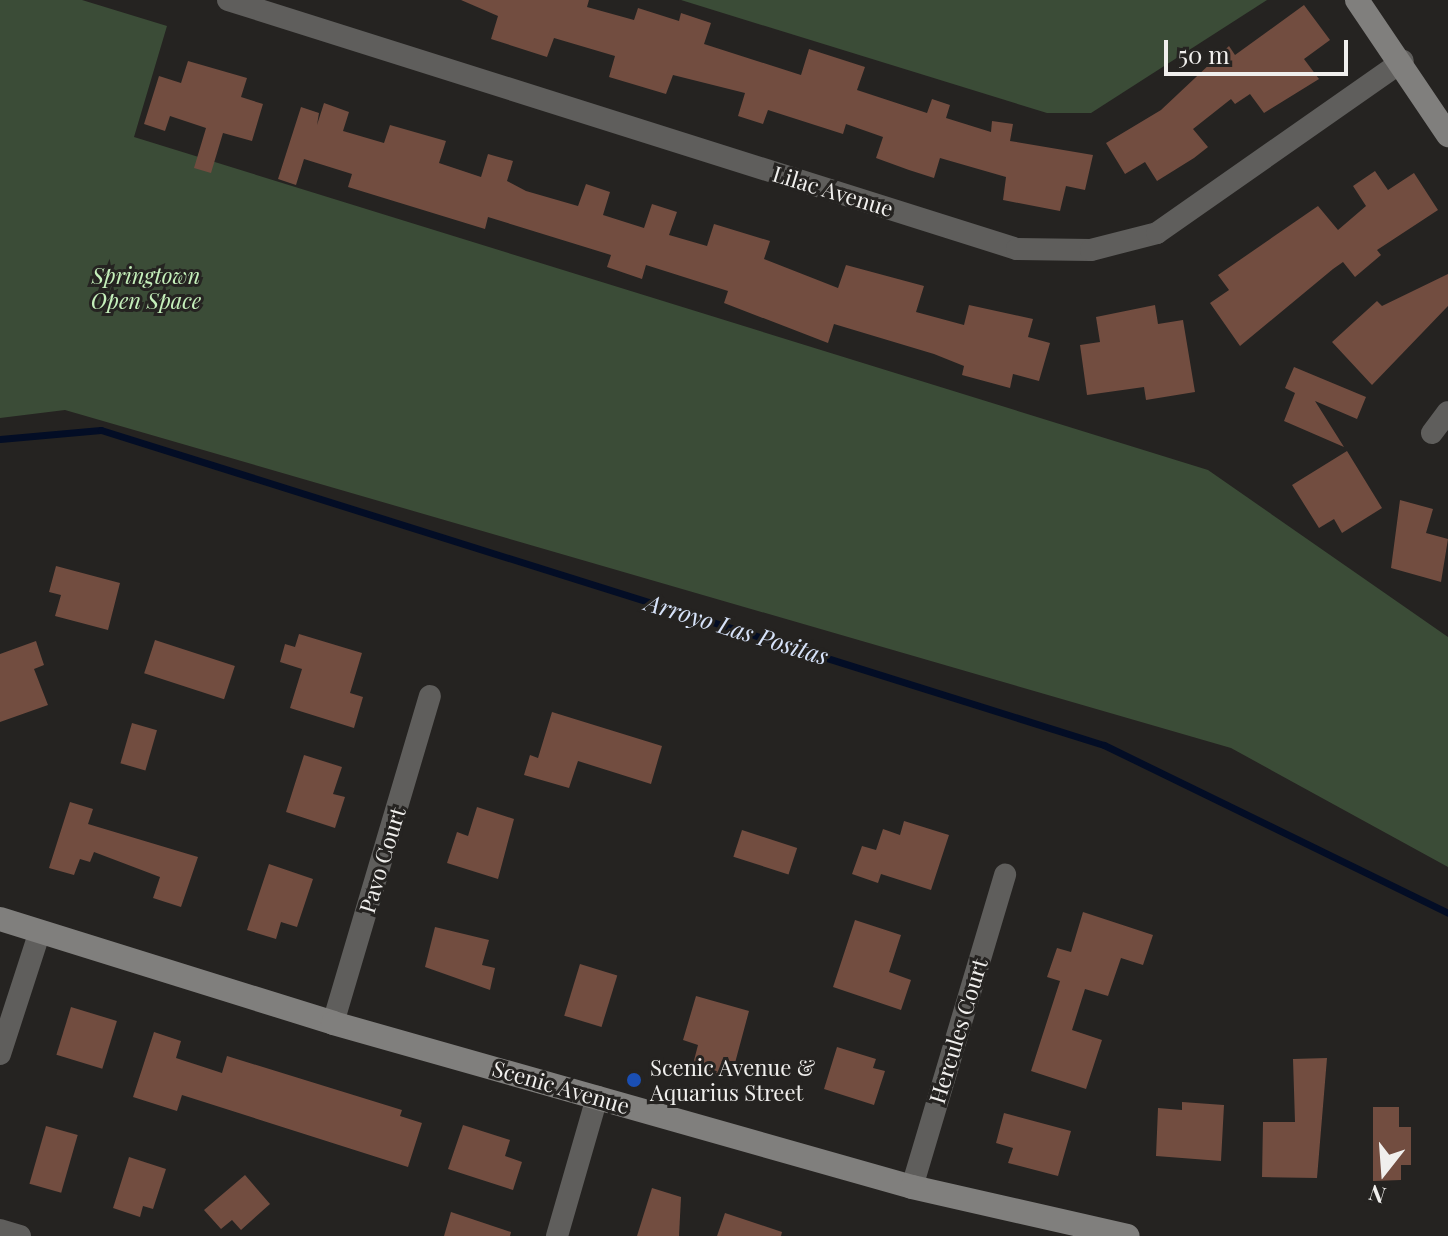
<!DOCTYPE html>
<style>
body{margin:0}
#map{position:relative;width:1448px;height:1236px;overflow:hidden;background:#252321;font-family:"Playfair Display",serif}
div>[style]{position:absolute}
.green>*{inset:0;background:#3b4c37}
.stream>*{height:7px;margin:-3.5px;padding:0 3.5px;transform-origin:3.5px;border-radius:3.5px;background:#030d25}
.building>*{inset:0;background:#724d40;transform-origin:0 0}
.street>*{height:22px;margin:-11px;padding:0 11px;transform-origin:11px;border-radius:11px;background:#5f5e5c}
.secondary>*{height:24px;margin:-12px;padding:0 12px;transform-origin:12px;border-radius:12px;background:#807f7d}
.dots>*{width:22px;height:22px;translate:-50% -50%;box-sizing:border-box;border:4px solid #252321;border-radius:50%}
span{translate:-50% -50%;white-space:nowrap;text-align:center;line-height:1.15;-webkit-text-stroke:6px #252321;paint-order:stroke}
.street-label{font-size:22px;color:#f0efed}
.park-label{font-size:22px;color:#c5f0bb;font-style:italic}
.poi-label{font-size:22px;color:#f0efed}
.left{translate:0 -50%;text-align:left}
.water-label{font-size:24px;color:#d7e3fa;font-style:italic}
.north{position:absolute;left:1344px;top:1132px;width:80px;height:80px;-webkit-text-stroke:6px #252321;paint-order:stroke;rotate:197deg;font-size:22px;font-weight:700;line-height:32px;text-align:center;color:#f0efed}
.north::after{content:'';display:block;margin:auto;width:28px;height:36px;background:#f0efed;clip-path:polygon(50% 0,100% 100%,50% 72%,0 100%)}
.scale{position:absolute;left:1164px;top:40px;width:184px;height:36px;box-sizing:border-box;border:4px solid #f0efed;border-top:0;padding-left:10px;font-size:24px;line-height:28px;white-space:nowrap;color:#f0efed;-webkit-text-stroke:6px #252321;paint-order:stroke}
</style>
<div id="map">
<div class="green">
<div style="clip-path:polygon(0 0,82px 0,167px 26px,134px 137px,1208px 470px,1448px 637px,1448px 867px,1231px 748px,65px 410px,0 418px)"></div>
<div style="clip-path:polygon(681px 0,1267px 0,1091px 113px,1047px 113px)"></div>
</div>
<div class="stream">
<div style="left:0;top:439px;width:101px;rotate:-5.1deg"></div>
<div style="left:101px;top:430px;width:1051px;rotate:17.44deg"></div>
<div style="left:1104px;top:745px;width:383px;rotate:26deg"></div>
</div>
<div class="building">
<div style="clip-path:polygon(461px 0,589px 0,587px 7px,634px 20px,638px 8px,679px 21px,681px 13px,711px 23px,704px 44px,801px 75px,809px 49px,865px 67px,857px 90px,927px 113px,932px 99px,950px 105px,946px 118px,991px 132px,992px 121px,1013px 124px,1010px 141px,1093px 155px,1085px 190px,1066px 186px,1060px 211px,1003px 200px,1006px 177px,940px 158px,934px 178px,909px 170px,876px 158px,883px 137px,846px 124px,843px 134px,768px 110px,763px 124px,738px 116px,745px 93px,673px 75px,666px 94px,609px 77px,615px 56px,554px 38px,547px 57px,491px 39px,498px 16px)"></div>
<div style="clip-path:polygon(1304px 5px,1330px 40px,1304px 59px,1319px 79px,1264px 113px,1250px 94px,1235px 104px,1231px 99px,1193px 129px,1208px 147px,1194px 158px,1157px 181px,1145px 162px,1125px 174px,1106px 143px,1161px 110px,1229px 46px,1235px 55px)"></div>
<div style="clip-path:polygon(188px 61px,247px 78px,241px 97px,263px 104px,252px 141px,223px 133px,211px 173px,194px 168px,206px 128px,170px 116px,165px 131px,144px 124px,159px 76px,181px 83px)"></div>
<div style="clip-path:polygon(324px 103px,349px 112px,343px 131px,384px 143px,390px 125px,446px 141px,439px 163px,481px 177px,488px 154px,513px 161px,507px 181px,526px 191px,578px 206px,586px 184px,610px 192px,603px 215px,644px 228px,652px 204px,677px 212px,669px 235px,707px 246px,714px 224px,770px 241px,764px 259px,838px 288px,846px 265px,924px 286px,916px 312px,964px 325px,969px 305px,1033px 319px,1028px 337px,1050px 343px,1039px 381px,1013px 374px,1010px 388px,962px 375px,964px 366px,934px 354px,834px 324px,828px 343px,724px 303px,728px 291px,646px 265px,642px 279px,607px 267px,611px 255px,488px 217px,485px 229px,348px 187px,352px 174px,304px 159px,296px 185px,278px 179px,301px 107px,319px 113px,317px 125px)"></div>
<div style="clip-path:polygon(1375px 171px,1388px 190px,1414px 173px,1438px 210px,1377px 250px,1381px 255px,1355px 277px,1343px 262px,1333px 269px,1240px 346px,1210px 303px,1229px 290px,1218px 275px,1318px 206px,1338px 230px,1366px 206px,1353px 186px)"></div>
<div style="clip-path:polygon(1448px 274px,1448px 306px,1372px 385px,1332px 342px,1377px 301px,1382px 306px)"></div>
<div style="clip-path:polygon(1155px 305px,1158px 324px,1183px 320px,1195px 392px,1146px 400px,1144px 387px,1087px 395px,1080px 345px,1100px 342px,1096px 317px)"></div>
<div style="clip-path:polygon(1294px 367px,1366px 397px,1357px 419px,1315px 401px,1344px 447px,1284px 421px,1295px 393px,1285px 388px)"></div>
<div style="clip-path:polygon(1347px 451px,1382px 508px,1342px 533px,1334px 519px,1319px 528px,1292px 485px)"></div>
<div style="clip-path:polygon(1400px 500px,1433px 509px,1426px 533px,1448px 539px,1441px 582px,1391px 568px)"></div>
<div style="clip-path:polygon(56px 566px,120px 583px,108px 630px,55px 616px,61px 595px,49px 592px)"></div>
<div style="clip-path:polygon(299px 634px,362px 653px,350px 693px,363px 697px,354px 728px,290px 708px,302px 669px,280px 662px,285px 644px,295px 647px)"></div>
<div style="left:155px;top:640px;width:84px;height:35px;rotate:18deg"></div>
<div style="clip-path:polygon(36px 641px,44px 665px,34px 669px,48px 705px,0 722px,0 654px)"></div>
<div style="clip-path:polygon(552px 712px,662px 746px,651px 784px,578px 761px,569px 788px,524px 775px,530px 755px,538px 758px)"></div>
<div style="left:132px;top:723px;width:26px;height:42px;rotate:16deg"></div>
<div style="clip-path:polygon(304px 755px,342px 767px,333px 794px,345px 797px,335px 828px,286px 812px)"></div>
<div style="clip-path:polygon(70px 802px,93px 809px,88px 824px,198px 857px,181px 907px,153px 898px,160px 877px,94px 852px,90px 862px,80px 859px,74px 875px,49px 868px)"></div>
<div style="clip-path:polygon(477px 807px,514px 819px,498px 879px,447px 863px,457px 832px,468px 836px)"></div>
<div style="clip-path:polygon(904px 821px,949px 835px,931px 890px,881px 874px,878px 883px,852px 874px,862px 846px,876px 850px,883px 829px,900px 835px)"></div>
<div style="left:742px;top:830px;width:58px;height:28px;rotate:18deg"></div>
<div style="clip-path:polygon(269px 864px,313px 879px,297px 927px,281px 922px,276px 939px,247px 930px)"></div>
<div style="clip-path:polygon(1083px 912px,1153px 935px,1143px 965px,1121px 958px,1108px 996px,1085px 989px,1072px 1030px,1102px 1040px,1086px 1089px,1031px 1071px,1060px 981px,1047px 977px,1057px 948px,1071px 952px)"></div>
<div style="clip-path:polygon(855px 920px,901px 935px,889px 972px,911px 980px,901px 1010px,833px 987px)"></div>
<div style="clip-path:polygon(435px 927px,489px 940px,482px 965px,495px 968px,490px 990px,425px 967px)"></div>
<div style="left:580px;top:964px;width:39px;height:54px;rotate:17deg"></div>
<div style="clip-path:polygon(696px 996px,749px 1011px,735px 1063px,723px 1060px,718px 1076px,692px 1068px,698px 1045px,683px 1040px)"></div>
<div style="left:71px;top:1007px;width:48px;height:50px;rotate:17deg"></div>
<div style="clip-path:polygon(154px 1032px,181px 1041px,176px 1058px,222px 1073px,227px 1056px,402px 1110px,400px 1116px,422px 1123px,408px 1167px,182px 1095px,177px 1111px,133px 1097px)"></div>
<div style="clip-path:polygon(837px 1047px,876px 1059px,873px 1068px,885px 1071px,874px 1105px,824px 1089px)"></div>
<div style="clip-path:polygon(1327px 1058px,1317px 1178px,1262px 1177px,1263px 1122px,1295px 1122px,1293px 1059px)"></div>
<div style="clip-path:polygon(1182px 1102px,1224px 1105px,1221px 1161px,1156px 1156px,1158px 1108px,1182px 1110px)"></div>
<div style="clip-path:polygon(1373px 1107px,1399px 1107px,1399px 1127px,1411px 1127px,1411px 1165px,1401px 1165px,1401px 1180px,1373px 1181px)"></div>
<div style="clip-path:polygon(1004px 1113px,1071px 1131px,1058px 1176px,1008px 1163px,1013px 1148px,996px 1143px)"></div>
<div style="clip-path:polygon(463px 1125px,510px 1140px,505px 1156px,522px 1162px,513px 1190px,448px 1169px)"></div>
<div style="left:46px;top:1126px;width:33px;height:60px;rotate:16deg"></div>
<div style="clip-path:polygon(129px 1157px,166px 1169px,153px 1209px,143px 1206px,140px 1217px,113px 1208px)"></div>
<div style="clip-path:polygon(245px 1175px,270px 1204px,241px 1230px,232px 1220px,221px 1229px,204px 1210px)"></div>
<div style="clip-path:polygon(652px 1188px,681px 1197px,679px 1236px,637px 1236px)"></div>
<div style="clip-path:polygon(451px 1212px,511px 1232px,510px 1236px,444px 1236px)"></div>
<div style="clip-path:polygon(725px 1213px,782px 1232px,781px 1236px,717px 1236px)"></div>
</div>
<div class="street">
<div style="left:228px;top:0;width:827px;rotate:17.52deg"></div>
<div style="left:1017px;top:249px;width:74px;rotate:0.8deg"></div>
<div style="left:1091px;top:250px;width:68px;rotate:-14.4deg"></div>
<div style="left:1157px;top:233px;width:300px;rotate:-35deg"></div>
<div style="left:1432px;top:433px;width:26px;rotate:-53deg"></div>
<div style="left:333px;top:1023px;width:341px;rotate:-73.5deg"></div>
<div style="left:0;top:1054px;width:129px;rotate:-72deg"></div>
<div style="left:912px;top:1187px;width:326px;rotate:-73.4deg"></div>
<div style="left:0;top:1230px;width:21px;rotate:17deg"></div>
<div style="left:557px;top:1236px;width:145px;rotate:-73.9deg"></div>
</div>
<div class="secondary">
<div style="left:1357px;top:0;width:163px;rotate:56deg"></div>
<div style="left:0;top:919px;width:349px;rotate:17.3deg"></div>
<div style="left:333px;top:1023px;width:602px;rotate:15.81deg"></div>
<div style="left:912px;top:1187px;width:221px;rotate:12.8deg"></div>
</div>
<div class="dots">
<div style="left:634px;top:1080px;background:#1a4fb4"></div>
</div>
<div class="street-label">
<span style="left:833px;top:191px;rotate:17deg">Lilac Avenue</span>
<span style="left:382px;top:860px;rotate:-73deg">Pavo Court</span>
<span style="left:958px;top:1031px;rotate:-73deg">Hercules Court</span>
<span style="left:561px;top:1087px;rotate:16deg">Scenic Avenue</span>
</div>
<div class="park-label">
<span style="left:146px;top:288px">Springtown<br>Open Space</span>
</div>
<div class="poi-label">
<span class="left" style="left:650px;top:1080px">Scenic Avenue &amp;<br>Aquarius Street</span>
</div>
<div class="water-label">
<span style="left:737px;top:629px;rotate:17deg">Arroyo Las Positas</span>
</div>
<div class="north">N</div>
<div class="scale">50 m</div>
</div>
